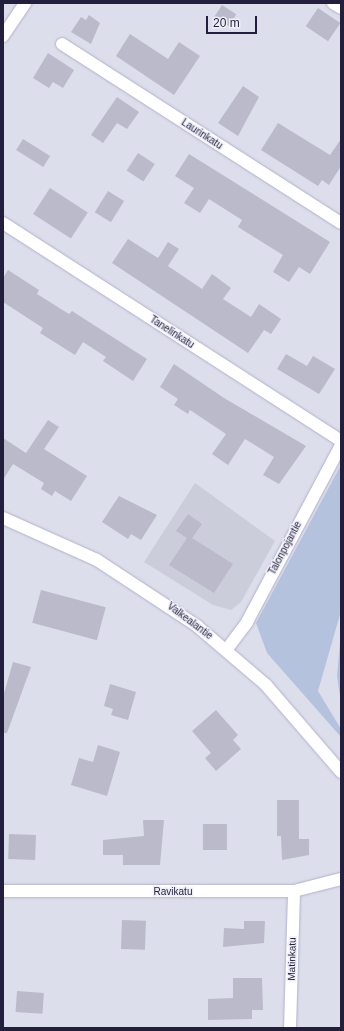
<!DOCTYPE html>
<style>
body{margin:0}
#map{position:relative;width:344px;height:1031px;overflow:hidden;background:#dddeeb;font-family:Arial,sans-serif}
div>[style]{position:absolute}
.built>*{inset:0;background:#cccdda}
.green>*{inset:0;background:#b4c2de}
.building>*{inset:0;background:#babacb;transform-origin:0 0}
.roads{filter:drop-shadow(0 0 1px #b1b0cb) drop-shadow(0 0 1px #b1b0cb)}
.street>*{height:12px;margin:-6px;padding:0 6px;transform-origin:6px;border-radius:6px;background:#fff}
.secondary>*{height:12px;margin:-6px;padding:0 6px;transform-origin:6px;border-radius:6px;background:#fff}
span{translate:-50% -50%;white-space:nowrap;text-align:center;line-height:1.15;-webkit-text-stroke:3px #eeeff7;paint-order:stroke}
.street-label{font-size:10px;color:#221e3b}
.frame{position:absolute;inset:0;border:4px solid #221e3b;pointer-events:none}
.scale{position:absolute;left:206px;top:16px;width:51px;height:18px;box-sizing:border-box;border:2px solid #221e3b;border-top:0;padding-left:5px;font-size:12px;line-height:14px;white-space:nowrap;color:#221e3b;-webkit-text-stroke:3px #eeeff7;paint-order:stroke}
</style>
<div id="map">
<div class="built">
<div style="clip-path:polygon(195px 483px,275px 541px,241px 602px,231px 610px,213px 605px,144px 562px)"></div>
</div>
<div class="green">
<div style="clip-path:polygon(341px 465px,341px 611px,318px 691px,341px 729px,341px 737px,267px 653px,256px 623px)"></div>
<div style="clip-path:polygon(341px 631px,341px 703px,337px 676px)"></div>
</div>
<div class="building">
<div style="left:222px;top:5px;width:17px;height:14px;rotate:33deg"></div>
<div style="left:318px;top:8px;width:27px;height:22px;rotate:34deg"></div>
<div style="clip-path:polygon(89px 15px,100px 23px,91px 44px,71px 32px,81px 17px,86px 20px)"></div>
<div style="clip-path:polygon(130px 34px,168px 59px,179px 42px,200px 56px,174px 95px,116px 56px)"></div>
<div style="clip-path:polygon(48px 53px,74px 70px,63px 88px,53px 82px,49px 88px,33px 78px)"></div>
<div style="clip-path:polygon(243px 86px,259px 97px,238px 136px,218px 123px)"></div>
<div style="clip-path:polygon(117px 97px,139px 112px,127px 129px,117px 123px,103px 143px,91px 135px)"></div>
<div style="clip-path:polygon(278px 123px,330px 155px,341px 139px,341px 166px,329px 185px,322px 180px,318px 186px,261px 150px)"></div>
<div style="left:23px;top:139px;width:32px;height:13px;rotate:32deg"></div>
<div style="left:138px;top:153px;width:20px;height:21px;rotate:33deg"></div>
<div style="clip-path:polygon(189px 154px,330px 242px,310px 274px,299px 267px,289px 282px,273px 272px,283px 255px,238px 227px,242px 220px,209px 199px,200px 213px,184px 203px,194px 188px,175px 176px)"></div>
<div style="left:50px;top:188px;width:45px;height:31px;rotate:33deg"></div>
<div style="left:108px;top:191px;width:19px;height:25px;rotate:32deg"></div>
<div style="clip-path:polygon(128px 239px,158px 258px,168px 242px,179px 249px,168px 266px,202px 289px,212px 274px,231px 288px,223px 299px,251px 317px,259px 304px,281px 319px,271px 334px,264px 330px,248px 353px,112px 263px)"></div>
<div style="clip-path:polygon(8px 270px,39px 290px,37px 294px,69px 314px,72px 311px,147px 359px,133px 381px,103px 361px,106px 357px,83px 342px,75px 355px,40px 333px,43px 328px,3px 302px,3px 278px)"></div>
<div style="clip-path:polygon(286px 354px,307px 366px,313px 356px,335px 369px,319px 394px,277px 369px)"></div>
<div style="clip-path:polygon(174px 364px,224px 398px,306px 446px,279px 484px,263px 475px,274px 457px,245px 439px,228px 465px,212px 454px,226px 434px,190px 410px,188px 414px,174px 405px,178px 399px,160px 387px)"></div>
<div style="clip-path:polygon(48px 420px,59px 427px,44px 449px,87px 476px,71px 501px,55px 491px,52px 496px,41px 489px,44px 483px,13px 464px,3px 480px,3px 438px,26px 453px)"></div>
<div style="clip-path:polygon(119px 496px,157px 515px,141px 540px,131px 534px,128px 539px,102px 522px)"></div>
<div style="clip-path:polygon(188px 514px,202px 524px,192px 538px,233px 564px,214px 593px,169px 565px,187px 538px,176px 531px)"></div>
<div style="left:41px;top:590px;width:67px;height:34px;rotate:15deg"></div>
<div style="clip-path:polygon(13px 662px,31px 667px,7px 733px,3px 733px,3px 697px)"></div>
<div style="clip-path:polygon(110px 684px,136px 692px,128px 720px,111px 715px,113px 709px,104px 706px)"></div>
<div style="clip-path:polygon(216px 710px,238px 735px,233px 740px,241px 749px,216px 771px,205px 758px,211px 753px,192px 731px)"></div>
<div style="clip-path:polygon(98px 745px,120px 752px,107px 796px,71px 785px,79px 758px,93px 762px)"></div>
<div style="clip-path:polygon(277px 800px,299px 800px,299px 839px,309px 839px,309px 855px,282px 860px,281px 836px,277px 836px)"></div>
<div style="clip-path:polygon(143px 820px,164px 820px,160px 865px,123px 865px,123px 855px,103px 855px,103px 840px,144px 836px)"></div>
<div style="left:203px;top:824px;width:24px;height:26px"></div>
<div style="left:9px;top:834px;width:27px;height:25px;rotate:2deg"></div>
<div style="left:122px;top:920px;width:24px;height:29px;rotate:2deg"></div>
<div style="clip-path:polygon(244px 921px,265px 921px,264px 943px,223px 947px,224px 928px,244px 929px)"></div>
<div style="clip-path:polygon(233px 978px,262px 978px,263px 1010px,252px 1010px,252px 1019px,208px 1020px,208px 999px,233px 998px)"></div>
<div style="left:17px;top:991px;width:27px;height:21px;rotate:4deg"></div>
</div>
<div class="roads">
<div class="street">
<div style="left:333px;top:3px;width:9px;rotate:32deg"></div>
<div style="left:62px;top:44px;width:331px;rotate:32.7deg"></div>
<div style="left:3px;top:223px;width:402px;rotate:32.8deg"></div>
<div style="left:227px;top:649px;width:34px;rotate:-53deg"></div>
<div style="left:247px;top:622px;width:200px;rotate:-62deg"></div>
<div style="left:3px;top:891px;width:291px"></div>
<div style="left:294px;top:891px;width:49px;rotate:-14.3deg"></div>
<div style="left:290px;top:1028px;width:137px;rotate:-88.3deg"></div>
</div>
<div class="secondary">
<div style="left:3px;top:36px;width:40px;rotate:-56deg"></div>
<div style="left:3px;top:518px;width:103px;rotate:24.1deg"></div>
<div style="left:97px;top:560px;width:120px;rotate:33.4deg"></div>
<div style="left:197px;top:626px;width:91px;rotate:40.5deg"></div>
<div style="left:266px;top:685px;width:115px;rotate:49.2deg"></div>
</div>
</div>
<div class="street-label">
<span style="left:202px;top:134px;rotate:33deg">Laurinkatu</span>
<span style="left:172px;top:332px;rotate:33deg">Tanelinkatu</span>
<span style="left:285px;top:548px;rotate:-62deg">Talonpojantie</span>
<span style="left:190px;top:621px;rotate:37deg">Valkealantie</span>
<span style="left:173px;top:892px">Ravikatu</span>
<span style="left:292px;top:959px;rotate:-89deg">Matinkatu</span>
</div>
<div class="frame"></div>
<div class="scale">20 m</div>
</div>
